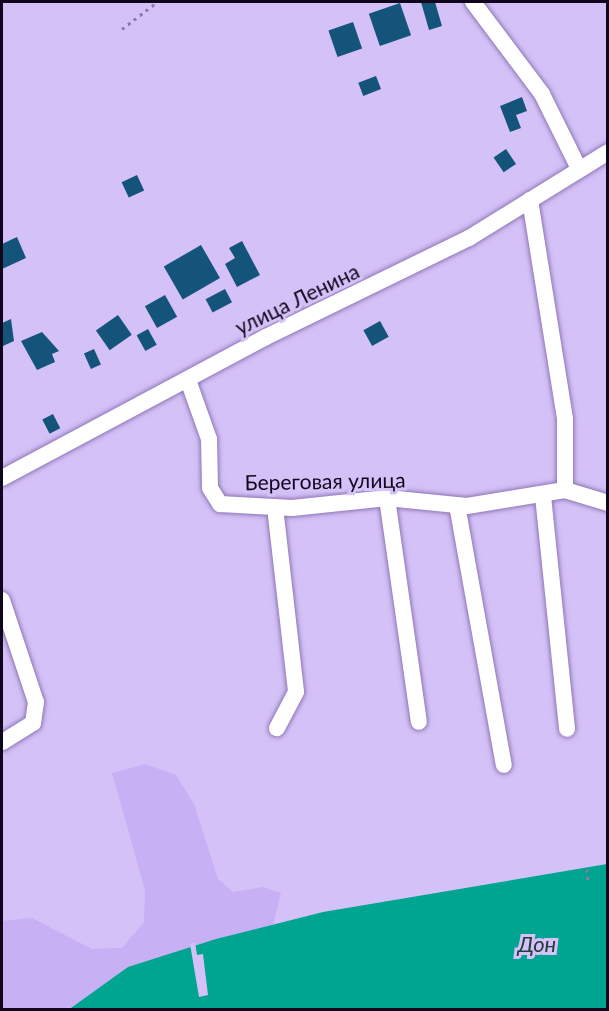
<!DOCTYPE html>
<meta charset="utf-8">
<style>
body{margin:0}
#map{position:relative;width:609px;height:1011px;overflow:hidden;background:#d4c1f7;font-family:Lato,sans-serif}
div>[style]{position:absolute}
.green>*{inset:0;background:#c8b0f5}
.water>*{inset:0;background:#00a592}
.pier>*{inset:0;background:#d4c1f7}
.building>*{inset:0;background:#14547a;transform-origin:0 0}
.path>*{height:3px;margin-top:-1.5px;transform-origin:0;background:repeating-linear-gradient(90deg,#8b7ba6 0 3px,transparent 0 7.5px)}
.roads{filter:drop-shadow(0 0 2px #8e77b6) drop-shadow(0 0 2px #8e77b6)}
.minor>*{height:16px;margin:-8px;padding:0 8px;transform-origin:8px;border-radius:8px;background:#fff}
span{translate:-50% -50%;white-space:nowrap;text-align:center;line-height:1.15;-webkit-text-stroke:6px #d4c1f7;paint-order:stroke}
.street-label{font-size:21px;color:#10071e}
.water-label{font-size:22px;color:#233e39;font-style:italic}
.frame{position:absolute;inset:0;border:3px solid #10071e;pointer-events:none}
</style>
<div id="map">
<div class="green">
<div style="clip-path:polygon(145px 764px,176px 775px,194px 804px,218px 879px,233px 892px,263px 887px,281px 893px,273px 925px,128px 967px,68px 1009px,2px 1010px,2px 921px,32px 918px,92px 949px,122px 948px,144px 922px,145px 890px,112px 773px)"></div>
</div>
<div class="water">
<div style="clip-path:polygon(607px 864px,607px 1009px,68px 1010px,128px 967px,216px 939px,323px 912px)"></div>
</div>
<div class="pier">
<div style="clip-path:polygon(195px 942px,197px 955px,203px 954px,208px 995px,199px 997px,190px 944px)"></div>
</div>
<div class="building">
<div style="clip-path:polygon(421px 2px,435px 2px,442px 26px,429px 30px)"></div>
<div style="left:400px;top:3px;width:34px;height:33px;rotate:71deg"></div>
<div style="left:353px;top:22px;width:28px;height:26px;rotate:71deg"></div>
<div style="left:376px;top:76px;width:14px;height:19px;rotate:69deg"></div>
<div style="clip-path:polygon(522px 97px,527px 111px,516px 115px,521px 128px,510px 132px,500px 106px)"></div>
<div style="left:506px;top:149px;width:18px;height:15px;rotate:56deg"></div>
<div style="left:137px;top:175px;width:17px;height:17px;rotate:65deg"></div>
<div style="clip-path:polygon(17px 237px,26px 258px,2px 269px,2px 244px)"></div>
<div style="clip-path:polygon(242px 241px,260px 275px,237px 287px,225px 264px,235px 258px,229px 248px)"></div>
<div style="left:201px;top:245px;width:38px;height:43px;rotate:60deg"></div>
<div style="left:225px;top:289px;width:15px;height:22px;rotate:62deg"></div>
<div style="left:165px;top:295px;width:25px;height:23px;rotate:61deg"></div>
<div style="left:118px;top:315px;width:24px;height:27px;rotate:55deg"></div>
<div style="clip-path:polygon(11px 319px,14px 341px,3px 346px,2px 323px)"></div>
<div style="left:380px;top:321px;width:18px;height:19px;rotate:61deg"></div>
<div style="left:148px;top:329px;width:18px;height:13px;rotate:61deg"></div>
<div style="clip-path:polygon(42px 332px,59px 351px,52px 354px,55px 362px,37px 370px,21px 341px)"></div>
<div style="left:94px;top:349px;width:17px;height:11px;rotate:66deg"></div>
<div style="left:53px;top:414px;width:16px;height:12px;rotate:63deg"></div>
</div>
<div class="path">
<div style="left:122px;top:29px;width:44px;rotate:-37.6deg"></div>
<div style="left:587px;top:869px;width:14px;rotate:86deg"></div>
</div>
<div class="roads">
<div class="minor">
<div style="left:473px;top:2px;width:115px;rotate:53.1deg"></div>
<div style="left:542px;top:94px;width:84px;rotate:63.7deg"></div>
<div style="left:530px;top:200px;width:222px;rotate:80.9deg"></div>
<div style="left:565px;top:419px;width:71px;rotate:90deg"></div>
<div style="left:188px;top:380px;width:63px;rotate:70.4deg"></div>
<div style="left:209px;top:439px;width:49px;rotate:88.8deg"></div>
<div style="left:210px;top:488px;width:19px;rotate:58deg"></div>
<div style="left:220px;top:504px;width:72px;rotate:3.2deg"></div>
<div style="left:292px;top:508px;width:96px;rotate:-6deg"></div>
<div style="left:387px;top:498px;width:80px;rotate:5.7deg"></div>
<div style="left:467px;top:506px;width:99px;rotate:-9.3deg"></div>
<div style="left:565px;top:490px;width:45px;rotate:16.8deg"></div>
<div style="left:2px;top:478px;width:299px;rotate:-28.1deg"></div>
<div style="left:266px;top:337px;width:226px;rotate:-26deg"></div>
<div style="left:469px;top:238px;width:163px;rotate:-31.7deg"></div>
<div style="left:543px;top:496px;width:234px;rotate:84.1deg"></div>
<div style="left:387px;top:498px;width:226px;rotate:81.9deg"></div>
<div style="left:457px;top:505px;width:264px;rotate:79.8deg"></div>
<div style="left:275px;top:507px;width:186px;rotate:83.5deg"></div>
<div style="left:296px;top:692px;width:41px;rotate:117.8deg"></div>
<div style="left:2px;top:600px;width:108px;rotate:71.6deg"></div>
<div style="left:36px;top:702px;width:21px;rotate:98deg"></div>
<div style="left:33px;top:723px;width:36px;rotate:148deg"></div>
</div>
</div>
<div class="street-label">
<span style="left:297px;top:299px;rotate:-26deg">улица Ленина</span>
<span style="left:325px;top:481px;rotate:-1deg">Береговая улица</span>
</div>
<div class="water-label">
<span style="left:537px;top:944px">Дон</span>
</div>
<div class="frame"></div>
</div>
